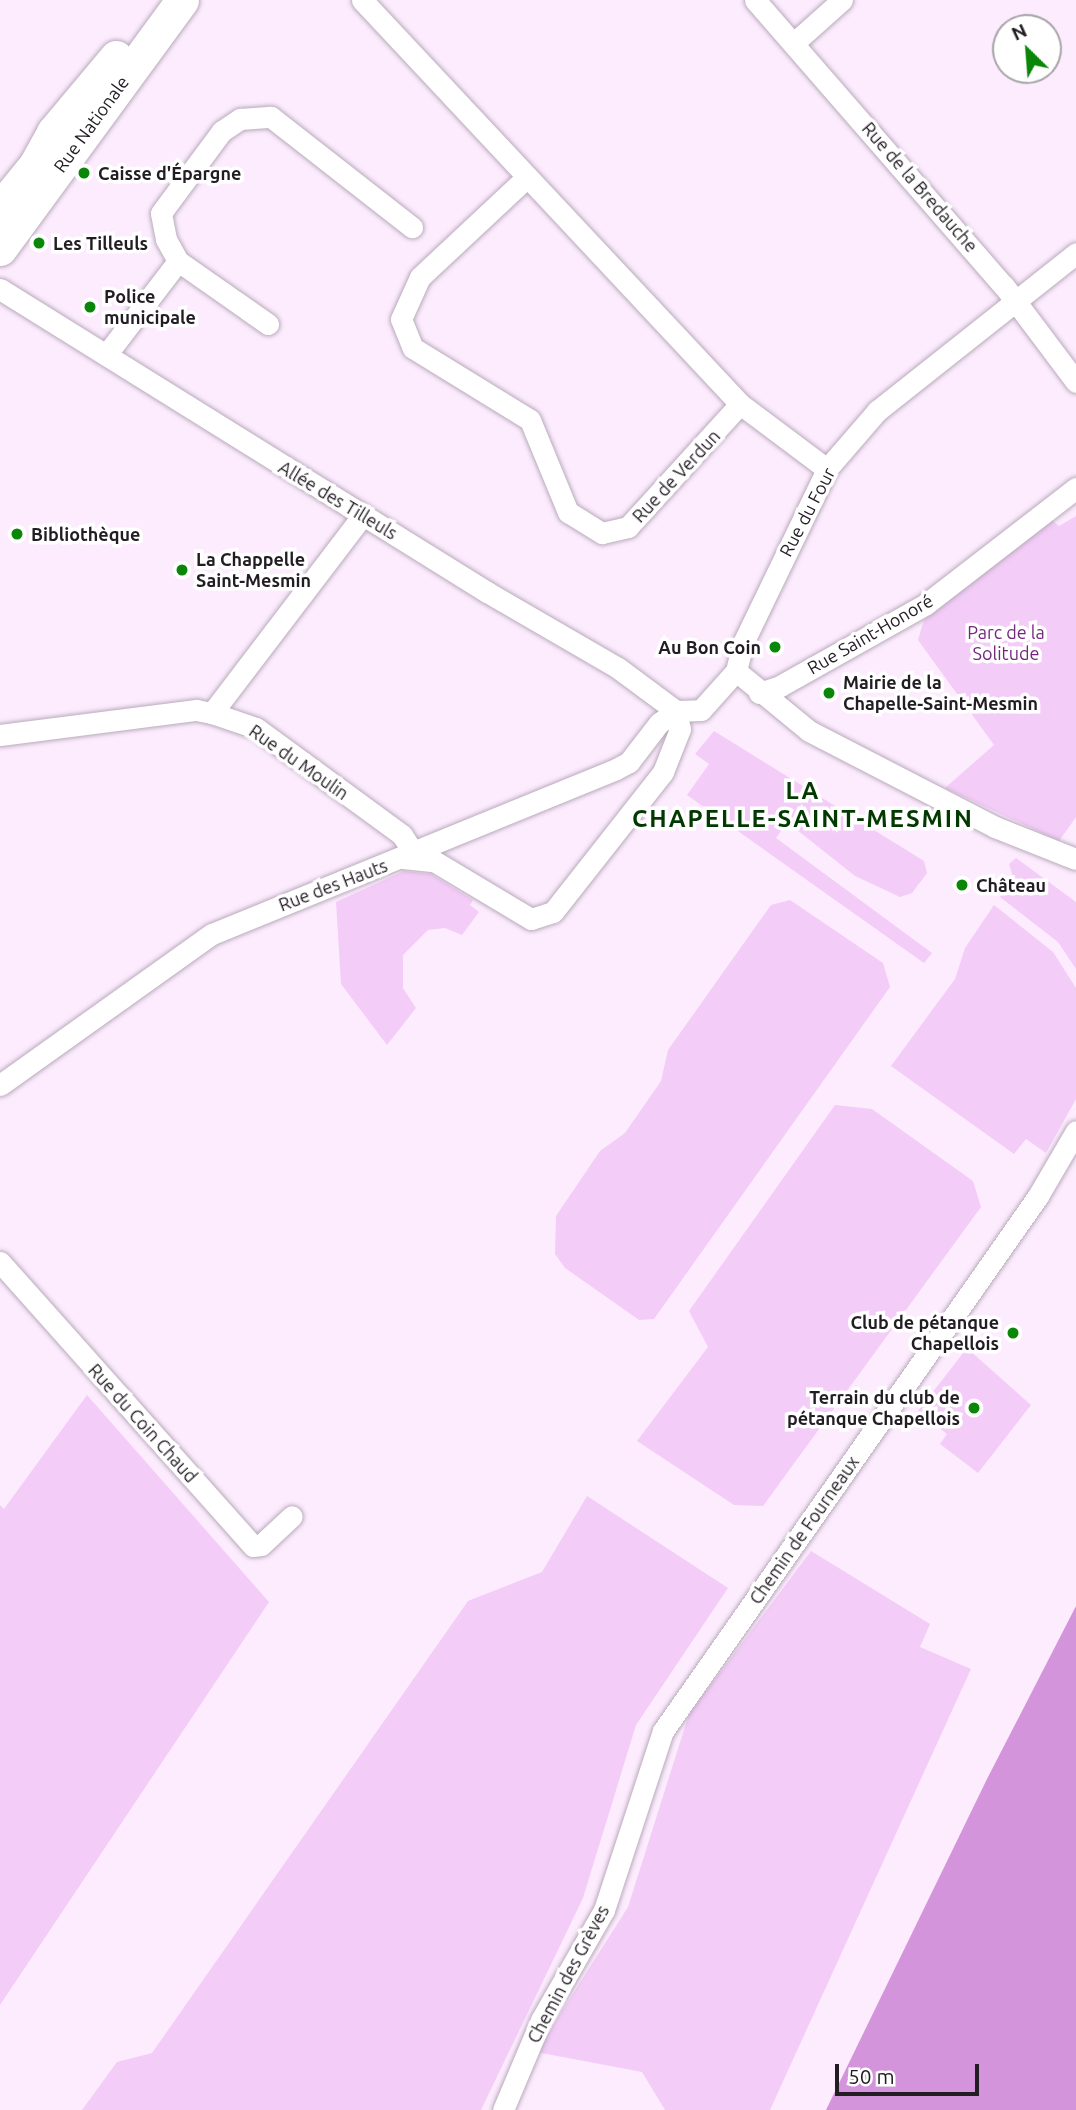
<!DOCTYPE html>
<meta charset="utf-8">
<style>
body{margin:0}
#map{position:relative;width:1076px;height:2110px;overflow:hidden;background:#fcecfe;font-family:Ubuntu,sans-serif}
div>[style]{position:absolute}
.green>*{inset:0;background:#f3ccf8}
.water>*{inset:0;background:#d494dc}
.roads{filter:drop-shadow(0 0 2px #b9aabb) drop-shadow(0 0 2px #b9aabb)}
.street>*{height:21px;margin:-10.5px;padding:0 10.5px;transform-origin:10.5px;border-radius:10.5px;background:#fff}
.primary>*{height:33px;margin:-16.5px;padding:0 16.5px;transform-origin:16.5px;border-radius:16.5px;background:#fff}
.dots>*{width:19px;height:19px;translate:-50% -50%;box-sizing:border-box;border:4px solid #fff;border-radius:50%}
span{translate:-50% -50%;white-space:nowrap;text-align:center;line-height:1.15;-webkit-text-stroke:7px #fff;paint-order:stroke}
.street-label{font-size:18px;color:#221d23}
.poi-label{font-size:18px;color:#221d23;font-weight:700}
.left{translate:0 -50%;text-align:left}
.right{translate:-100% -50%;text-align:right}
.park-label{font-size:18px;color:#73287d}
.district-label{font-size:24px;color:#013901;font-weight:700;letter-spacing:2px}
.north{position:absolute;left:992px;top:14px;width:70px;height:70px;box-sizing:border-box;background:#fff;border:2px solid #a7a5a7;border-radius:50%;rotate:335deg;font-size:19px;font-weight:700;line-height:28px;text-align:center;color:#221d23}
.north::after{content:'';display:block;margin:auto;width:24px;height:32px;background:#0a8709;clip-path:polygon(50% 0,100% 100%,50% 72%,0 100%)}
.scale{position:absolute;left:835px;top:2064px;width:144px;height:32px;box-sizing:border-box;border:4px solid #221d23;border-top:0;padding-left:9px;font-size:21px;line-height:24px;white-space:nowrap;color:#221d23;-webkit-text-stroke:5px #fff;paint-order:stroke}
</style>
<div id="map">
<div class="green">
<div style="clip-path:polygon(1076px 516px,1076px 817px,1059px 841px,945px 788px,994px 745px,918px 640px,924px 620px,1048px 517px,1059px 526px)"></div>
<div style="clip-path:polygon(714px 731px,924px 861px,927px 873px,912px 893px,900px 897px,855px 876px,787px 822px,776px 838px,932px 953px,924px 963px,687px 795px,709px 764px,695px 754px)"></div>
<div style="clip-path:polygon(1016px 858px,1076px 902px,1076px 969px,1058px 942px,1000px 897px,1014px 880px,1009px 864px)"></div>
<div style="clip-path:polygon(404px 871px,431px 874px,473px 900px,470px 905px,479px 912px,462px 935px,445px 928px,428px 930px,403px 955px,403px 988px,416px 1008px,387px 1045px,341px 984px,336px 902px)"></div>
<div style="clip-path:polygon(790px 900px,883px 963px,890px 987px,654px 1319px,639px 1320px,565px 1268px,555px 1254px,556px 1216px,600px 1151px,625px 1133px,661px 1081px,668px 1050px,771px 905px)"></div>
<div style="clip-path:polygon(994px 905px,1053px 952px,1076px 988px,1076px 1099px,1046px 1153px,1026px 1139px,1014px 1154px,891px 1066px,955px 979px,965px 948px)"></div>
<div style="clip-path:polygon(835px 1105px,872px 1109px,973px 1181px,981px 1207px,763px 1506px,734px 1505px,637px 1441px,708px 1347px,689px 1311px)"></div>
<div style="clip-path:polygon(967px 1348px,1031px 1405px,978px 1473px,940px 1444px,947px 1434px,918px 1411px)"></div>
<div style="clip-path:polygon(87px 1395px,269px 1602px,0 2005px,0 1505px,4px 1509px)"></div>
<div style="clip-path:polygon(587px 1496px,728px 1588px,636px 1725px,583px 1898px,481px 2110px,82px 2110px,117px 2062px,152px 2053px,468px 1601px,542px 1572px)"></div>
<div style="clip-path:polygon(811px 1551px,930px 1624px,920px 1647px,971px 1669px,770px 2110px,665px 2110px,642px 2072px,536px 2052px,628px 1907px,689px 1714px)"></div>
</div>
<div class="water">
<div style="clip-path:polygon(1076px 1606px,1076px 2110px,826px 2110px,987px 1779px)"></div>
</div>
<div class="roads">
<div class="street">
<div style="left:362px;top:0;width:553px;rotate:46.9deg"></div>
<div style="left:740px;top:404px;width:109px;rotate:36.8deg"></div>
<div style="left:755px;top:0;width:379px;rotate:49deg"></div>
<div style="left:1004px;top:286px;width:120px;rotate:53.1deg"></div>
<div style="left:795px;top:42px;width:63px;rotate:-41.8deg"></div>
<div style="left:527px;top:177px;width:146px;rotate:136.9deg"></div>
<div style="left:420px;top:277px;width:46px;rotate:114.3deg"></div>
<div style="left:401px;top:319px;width:31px;rotate:68deg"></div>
<div style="left:413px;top:348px;width:137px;rotate:31.6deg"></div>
<div style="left:530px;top:420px;width:100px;rotate:67.6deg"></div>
<div style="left:568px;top:512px;width:40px;rotate:32deg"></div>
<div style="left:602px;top:533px;width:27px;rotate:-13deg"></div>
<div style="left:628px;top:527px;width:166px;rotate:-47.7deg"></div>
<div style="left:178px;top:261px;width:25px;rotate:-119deg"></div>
<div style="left:166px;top:239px;width:26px;rotate:-101deg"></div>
<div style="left:161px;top:213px;width:102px;rotate:-53.4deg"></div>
<div style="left:222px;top:131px;width:22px;rotate:-34deg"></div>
<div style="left:240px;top:119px;width:31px;rotate:-4deg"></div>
<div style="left:271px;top:117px;width:179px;rotate:38deg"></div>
<div style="left:0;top:289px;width:574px;rotate:31.89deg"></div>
<div style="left:487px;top:592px;width:151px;rotate:30.1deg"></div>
<div style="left:618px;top:668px;width:72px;rotate:36.6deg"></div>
<div style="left:106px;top:355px;width:118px;rotate:-52.5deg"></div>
<div style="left:178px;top:261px;width:110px;rotate:35deg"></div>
<div style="left:736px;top:671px;width:94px;rotate:39.4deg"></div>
<div style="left:809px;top:731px;width:209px;rotate:27.3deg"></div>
<div style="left:995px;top:827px;width:87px;rotate:21.6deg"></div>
<div style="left:759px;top:693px;width:22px;rotate:-18deg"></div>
<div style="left:780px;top:686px;width:167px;rotate:-29.3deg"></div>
<div style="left:926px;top:604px;width:190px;rotate:-37.7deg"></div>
<div style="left:676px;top:711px;width:25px;rotate:-2deg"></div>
<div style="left:701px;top:710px;width:52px;rotate:-48.1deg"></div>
<div style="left:736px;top:671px;width:29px;rotate:-76deg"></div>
<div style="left:743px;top:643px;width:193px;rotate:-64.2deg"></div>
<div style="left:827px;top:469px;width:77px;rotate:-49.2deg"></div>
<div style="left:877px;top:411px;width:254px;rotate:-38.4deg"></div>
<div style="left:212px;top:713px;width:249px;rotate:-52.7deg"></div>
<div style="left:0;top:735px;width:198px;rotate:-7.3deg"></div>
<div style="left:196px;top:710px;width:16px;rotate:11deg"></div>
<div style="left:212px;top:713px;width:46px;rotate:18.8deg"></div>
<div style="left:256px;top:728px;width:181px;rotate:36.2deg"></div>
<div style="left:402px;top:835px;width:20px;rotate:57deg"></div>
<div style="left:403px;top:858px;width:31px;rotate:6deg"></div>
<div style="left:434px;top:861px;width:113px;rotate:30.9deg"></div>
<div style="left:531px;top:919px;width:23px;rotate:-18deg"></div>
<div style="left:553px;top:912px;width:178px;rotate:-51.8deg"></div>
<div style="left:663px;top:772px;width:46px;rotate:-68.4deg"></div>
<div style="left:680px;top:729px;width:18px;rotate:-103deg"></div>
<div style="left:0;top:1085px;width:260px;rotate:-35.5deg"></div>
<div style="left:212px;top:934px;width:436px;rotate:-22.2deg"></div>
<div style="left:616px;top:769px;width:15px;rotate:-28deg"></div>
<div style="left:629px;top:762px;width:49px;rotate:-52.4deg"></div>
<div style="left:659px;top:723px;width:21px;rotate:-35deg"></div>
<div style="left:0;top:1262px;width:380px;rotate:48.3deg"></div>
<div style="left:253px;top:1546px;width:8px;rotate:-7deg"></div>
<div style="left:261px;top:1545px;width:42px;rotate:-43.1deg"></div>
<div style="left:503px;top:2110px;width:98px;rotate:-67.1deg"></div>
<div style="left:541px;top:2020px;width:127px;rotate:-60.2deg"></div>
<div style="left:604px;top:1910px;width:188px;rotate:-71.8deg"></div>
<div style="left:663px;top:1731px;width:653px;rotate:-54.97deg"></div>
<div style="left:1038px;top:1196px;width:75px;rotate:-59.7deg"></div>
</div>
<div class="primary">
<div style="left:0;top:208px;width:55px;rotate:-50.9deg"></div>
<div style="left:35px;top:165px;width:38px;rotate:-61deg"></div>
<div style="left:53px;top:132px;width:98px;rotate:-50deg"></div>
<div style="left:0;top:249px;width:308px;rotate:-53.8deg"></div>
</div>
</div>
<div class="dots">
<div style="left:84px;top:173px;background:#0a8709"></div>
<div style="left:39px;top:243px;background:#0a8709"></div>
<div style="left:90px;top:307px;background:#0a8709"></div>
<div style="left:17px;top:534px;background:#0a8709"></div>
<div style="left:182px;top:570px;background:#0a8709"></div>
<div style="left:775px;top:647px;background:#0a8709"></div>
<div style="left:829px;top:693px;background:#0a8709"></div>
<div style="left:962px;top:885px;background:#0a8709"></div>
<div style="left:1013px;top:1333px;background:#0a8709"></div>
<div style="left:974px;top:1408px;background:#0a8709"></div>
</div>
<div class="street-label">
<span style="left:91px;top:124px;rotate:-54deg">Rue Nationale</span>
<span style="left:920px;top:187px;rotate:49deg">Rue de la Bredauche</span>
<span style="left:676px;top:476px;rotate:-47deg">Rue de Verdun</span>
<span style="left:338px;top:500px;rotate:31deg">Allée des Tilleuls</span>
<span style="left:807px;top:512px;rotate:-62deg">Rue du Four</span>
<span style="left:870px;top:634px;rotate:-30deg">Rue Saint-Honoré</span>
<span style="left:299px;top:762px;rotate:35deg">Rue du Moulin</span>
<span style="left:333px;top:885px;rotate:-21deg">Rue des Hauts</span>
<span style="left:143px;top:1423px;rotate:48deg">Rue du Coin Chaud</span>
<span style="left:804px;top:1530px;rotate:-55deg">Chemin de Fourneaux</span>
<span style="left:568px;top:1974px;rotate:-62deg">Chemin des Grèves</span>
</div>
<div class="poi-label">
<span class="left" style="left:98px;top:173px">Caisse d'Épargne</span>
<span class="left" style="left:53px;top:243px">Les Tilleuls</span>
<span class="left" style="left:104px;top:307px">Police<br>municipale</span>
<span class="left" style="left:31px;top:534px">Bibliothèque</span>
<span class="left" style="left:196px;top:570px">La Chappelle<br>Saint-Mesmin</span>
<span class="right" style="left:761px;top:647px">Au Bon Coin</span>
<span class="left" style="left:843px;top:693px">Mairie de la<br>Chapelle-Saint-Mesmin</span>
<span class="left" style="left:976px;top:885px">Château</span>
<span class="right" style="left:999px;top:1333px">Club de pétanque<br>Chapellois</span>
<span class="right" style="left:960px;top:1408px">Terrain du club de<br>pétanque Chapellois</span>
</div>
<div class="park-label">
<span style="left:1006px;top:643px">Parc de la<br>Solitude</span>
</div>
<div class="district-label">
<span style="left:803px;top:805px">LA<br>CHAPELLE-SAINT-MESMIN</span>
</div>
<div class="north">N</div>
<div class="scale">50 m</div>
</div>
